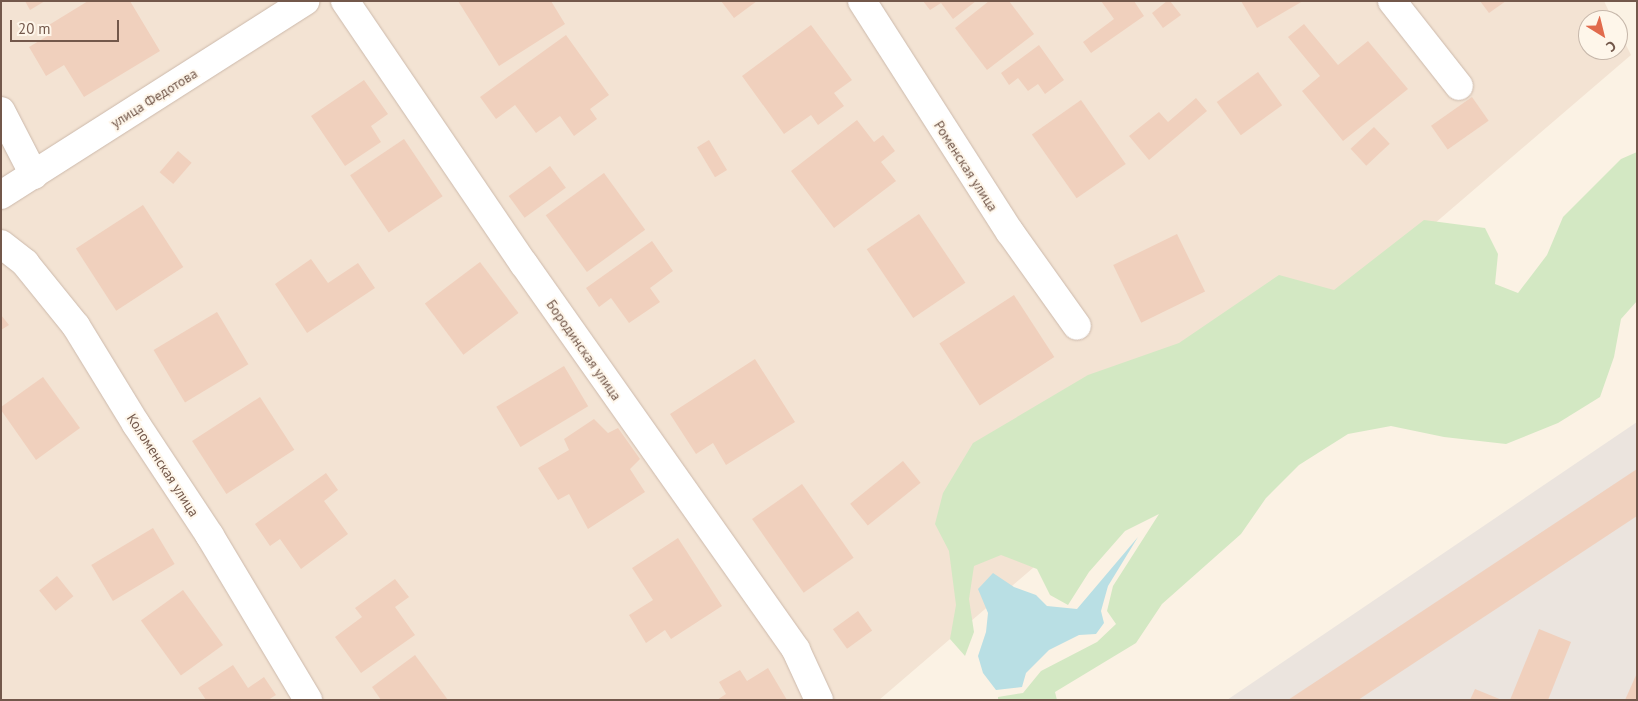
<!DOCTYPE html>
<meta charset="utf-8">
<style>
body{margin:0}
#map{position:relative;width:1638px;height:701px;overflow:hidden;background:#fbf2e4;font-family:"PT Sans",sans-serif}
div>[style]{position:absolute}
.residential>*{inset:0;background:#f3e3d3}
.industrial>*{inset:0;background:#ebe4de}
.green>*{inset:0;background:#d3e8c3}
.water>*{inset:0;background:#b9dfe4}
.building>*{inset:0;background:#f0d0bd;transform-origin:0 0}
.roads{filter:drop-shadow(0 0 1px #ccb9ab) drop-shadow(0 0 1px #ccb9ab)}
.street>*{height:28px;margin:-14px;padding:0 14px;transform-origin:14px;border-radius:14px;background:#fff}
span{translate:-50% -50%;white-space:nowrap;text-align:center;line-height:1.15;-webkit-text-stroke:4px #fef6ea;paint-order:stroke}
.street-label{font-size:14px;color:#73584b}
.frame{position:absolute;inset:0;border:2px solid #73584b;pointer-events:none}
.north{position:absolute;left:1578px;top:10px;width:50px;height:50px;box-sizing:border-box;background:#fef6ea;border:1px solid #c6b7aa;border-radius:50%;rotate:144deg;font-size:14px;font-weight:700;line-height:20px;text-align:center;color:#73584b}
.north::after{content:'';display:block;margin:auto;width:18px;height:22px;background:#e16b4d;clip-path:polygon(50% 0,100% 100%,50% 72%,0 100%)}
.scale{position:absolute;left:10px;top:20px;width:109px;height:22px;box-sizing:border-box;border:2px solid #73584b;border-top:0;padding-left:6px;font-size:15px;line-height:18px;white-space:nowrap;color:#73584b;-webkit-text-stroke:4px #fef6ea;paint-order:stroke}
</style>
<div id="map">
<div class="residential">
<div style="clip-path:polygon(1px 1px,1604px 1px,1613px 20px,1588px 20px,1588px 50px,1618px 50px,1618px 29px,1631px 55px,879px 700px,1px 700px)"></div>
</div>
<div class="industrial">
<div style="clip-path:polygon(1637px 422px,1637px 700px,1227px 700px)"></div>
</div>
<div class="green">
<div style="clip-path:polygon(1637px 152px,1637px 301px,1621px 319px,1614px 357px,1600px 397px,1558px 423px,1506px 444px,1444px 437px,1391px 426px,1348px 434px,1299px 465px,1266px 498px,1241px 534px,1162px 604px,1136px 643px,1055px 692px,1057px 700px,998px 700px,998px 697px,1023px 693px,1041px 671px,1097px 642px,1116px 624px,1107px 611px,1113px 586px,1159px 514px,1125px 531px,1089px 572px,1068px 605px,1050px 595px,1037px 569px,1001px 555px,974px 566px,969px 599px,974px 632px,965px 656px,950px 639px,956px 605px,949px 551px,935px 524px,943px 493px,973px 443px,1088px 375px,1179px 343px,1279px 275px,1334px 290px,1424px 220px,1485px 228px,1498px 254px,1495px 284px,1518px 293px,1547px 255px,1563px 217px,1621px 159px)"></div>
</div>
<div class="water">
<div style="clip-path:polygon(1138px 537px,1108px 586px,1101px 611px,1104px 623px,1096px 634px,1079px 635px,1049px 650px,1026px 673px,1022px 687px,996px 690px,983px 673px,978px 656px,986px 632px,988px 613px,978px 589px,993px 573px,1014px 587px,1036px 595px,1047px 606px,1077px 609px)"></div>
</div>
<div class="building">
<div style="clip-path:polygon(25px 1px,45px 1px,30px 10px)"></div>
<div style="clip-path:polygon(88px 1px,130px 1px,160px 51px,84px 97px,64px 65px,46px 76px,29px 47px,49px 35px,44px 28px)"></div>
<div style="clip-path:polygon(458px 1px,551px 1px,565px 24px,499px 66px)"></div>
<div style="clip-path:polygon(721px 1px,757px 1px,734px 18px)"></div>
<div style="clip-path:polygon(923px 1px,976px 1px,953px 19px,941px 3px,930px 10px)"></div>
<div style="clip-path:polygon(989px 1px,1009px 1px,1034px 34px,987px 70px,955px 28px)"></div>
<div style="clip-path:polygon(1101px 1px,1134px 1px,1144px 16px,1091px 53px,1083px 42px,1114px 19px)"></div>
<div style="clip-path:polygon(1167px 1px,1170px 1px,1181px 15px,1163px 28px,1152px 13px)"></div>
<div style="clip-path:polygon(1241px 1px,1303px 1px,1257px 28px)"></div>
<div style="clip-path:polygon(1480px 1px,1506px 1px,1489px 13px)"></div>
<div style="clip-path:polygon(1304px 24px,1338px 65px,1368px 41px,1408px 89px,1343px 141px,1302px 91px,1320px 76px,1288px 37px)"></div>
<div style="clip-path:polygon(811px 25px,852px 80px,834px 93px,844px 106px,818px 125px,811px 115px,784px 134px,742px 76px)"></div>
<div style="clip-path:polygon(566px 35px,609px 95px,590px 109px,597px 119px,574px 136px,560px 116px,536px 133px,515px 105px,496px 119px,480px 97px)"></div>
<div style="clip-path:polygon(1039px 45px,1064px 80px,1045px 94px,1038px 84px,1028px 91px,1018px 78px,1009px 85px,1001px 73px)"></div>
<div style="left:1258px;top:72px;width:41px;height:51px;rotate:54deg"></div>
<div style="clip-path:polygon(364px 80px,388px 114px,371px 126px,381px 142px,345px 166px,311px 116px)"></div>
<div style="left:1472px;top:97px;width:29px;height:50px;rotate:55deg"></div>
<div style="clip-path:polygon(1196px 98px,1207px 111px,1149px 160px,1129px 136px,1159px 112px,1168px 122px)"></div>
<div style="left:1081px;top:100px;width:78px;height:60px;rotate:55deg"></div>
<div style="clip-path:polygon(857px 120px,874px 142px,883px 135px,895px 151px,881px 162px,896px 181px,834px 228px,791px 171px)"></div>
<div style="left:1374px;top:127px;width:23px;height:32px;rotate:47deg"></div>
<div style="left:404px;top:139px;width:69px;height:65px;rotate:56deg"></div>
<div style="left:709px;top:140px;width:35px;height:14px;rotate:59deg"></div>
<div style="left:178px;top:151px;width:18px;height:28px;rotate:41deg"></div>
<div style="left:550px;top:166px;width:27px;height:51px;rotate:54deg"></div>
<div style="left:604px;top:173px;width:70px;height:72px;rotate:54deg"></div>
<div style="left:143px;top:205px;width:74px;height:80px;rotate:57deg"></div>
<div style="left:919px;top:214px;width:83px;height:63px;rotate:56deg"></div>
<div style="left:1177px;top:234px;width:64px;height:71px;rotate:64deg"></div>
<div style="clip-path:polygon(652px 241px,673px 271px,650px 288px,660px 302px,629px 323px,611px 298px,599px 307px,586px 288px)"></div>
<div style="clip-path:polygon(311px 259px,328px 283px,358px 263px,375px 288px,307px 333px,275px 284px)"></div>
<div style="left:480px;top:262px;width:64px;height:69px;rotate:53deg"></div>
<div style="left:1014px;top:295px;width:74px;height:89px;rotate:57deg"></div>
<div style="left:217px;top:312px;width:61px;height:74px;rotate:59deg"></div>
<div style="clip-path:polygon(1px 315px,9px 325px,1px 330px)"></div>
<div style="clip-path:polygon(755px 359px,795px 422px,726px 465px,713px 443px,696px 454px,670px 414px)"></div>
<div style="left:564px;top:366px;width:47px;height:79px;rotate:59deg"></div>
<div style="clip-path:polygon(43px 377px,80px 428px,36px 460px,1px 410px,1px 407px)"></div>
<div style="left:260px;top:397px;width:63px;height:81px;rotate:57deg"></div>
<div style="clip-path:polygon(594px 419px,608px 433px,618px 428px,640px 459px,630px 469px,645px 492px,588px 529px,569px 494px,558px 500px,538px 468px,569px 450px,564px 439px)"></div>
<div style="left:903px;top:461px;width:28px;height:68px;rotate:51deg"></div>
<div style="clip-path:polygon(1637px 469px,1637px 516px,1358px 700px,1288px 700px)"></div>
<div style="clip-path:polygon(326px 473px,338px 490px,324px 501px,348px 534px,301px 569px,280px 539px,270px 546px,255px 524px)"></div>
<div style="left:802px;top:484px;width:90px;height:61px;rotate:55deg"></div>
<div style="left:153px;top:528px;width:42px;height:72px;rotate:59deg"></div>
<div style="clip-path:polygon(678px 538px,722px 606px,671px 639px,665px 630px,646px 643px,629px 615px,653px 600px,632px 568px)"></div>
<div style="left:57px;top:576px;width:26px;height:23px;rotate:51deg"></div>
<div style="clip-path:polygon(395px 579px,409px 597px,395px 607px,415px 635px,361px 673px,335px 637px,362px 617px,355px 608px)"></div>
<div style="left:183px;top:590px;width:68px;height:52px;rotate:54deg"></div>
<div style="left:858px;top:611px;width:24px;height:31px;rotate:54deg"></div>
<div style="clip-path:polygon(1539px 629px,1571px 642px,1548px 700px,1510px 700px)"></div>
<div style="clip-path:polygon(415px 655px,448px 700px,381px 700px,372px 687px)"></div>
<div style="clip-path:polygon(233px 665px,248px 688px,264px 677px,276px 695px,268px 700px,206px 700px,198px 688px)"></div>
<div style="clip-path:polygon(768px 668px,787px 700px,717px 700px,726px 694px,719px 682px,740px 670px,747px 681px)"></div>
<div style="clip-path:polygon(1637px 673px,1637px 700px,1625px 700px)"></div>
<div style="clip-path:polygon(1475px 689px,1502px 700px,1470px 700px)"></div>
</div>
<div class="roads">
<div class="street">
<div style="left:345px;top:1px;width:318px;rotate:55.8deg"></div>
<div style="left:524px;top:264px;width:472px;rotate:54.8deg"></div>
<div style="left:796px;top:650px;width:55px;rotate:65.3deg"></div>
<div style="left:862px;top:1px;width:274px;rotate:57.4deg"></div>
<div style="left:1010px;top:232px;width:115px;rotate:54.5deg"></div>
<div style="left:1392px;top:1px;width:108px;rotate:51.8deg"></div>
<div style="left:1px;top:111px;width:72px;rotate:62.7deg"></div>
<div style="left:1px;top:195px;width:361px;rotate:-32.5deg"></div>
<div style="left:1px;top:244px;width:31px;rotate:38deg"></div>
<div style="left:25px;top:263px;width:81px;rotate:51deg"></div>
<div style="left:76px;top:326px;width:115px;rotate:58.5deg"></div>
<div style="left:136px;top:424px;width:134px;rotate:56.5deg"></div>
<div style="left:210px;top:536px;width:191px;rotate:59.1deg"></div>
</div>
</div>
<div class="street-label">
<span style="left:154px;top:98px;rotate:-32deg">улица Федотова</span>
<span style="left:966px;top:166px;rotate:57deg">Роменская улица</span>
<span style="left:584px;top:350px;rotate:55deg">Бородинская улица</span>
<span style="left:163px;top:465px;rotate:57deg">Коломенская улица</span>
</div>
<div class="frame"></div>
<div class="north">С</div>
<div class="scale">20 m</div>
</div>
